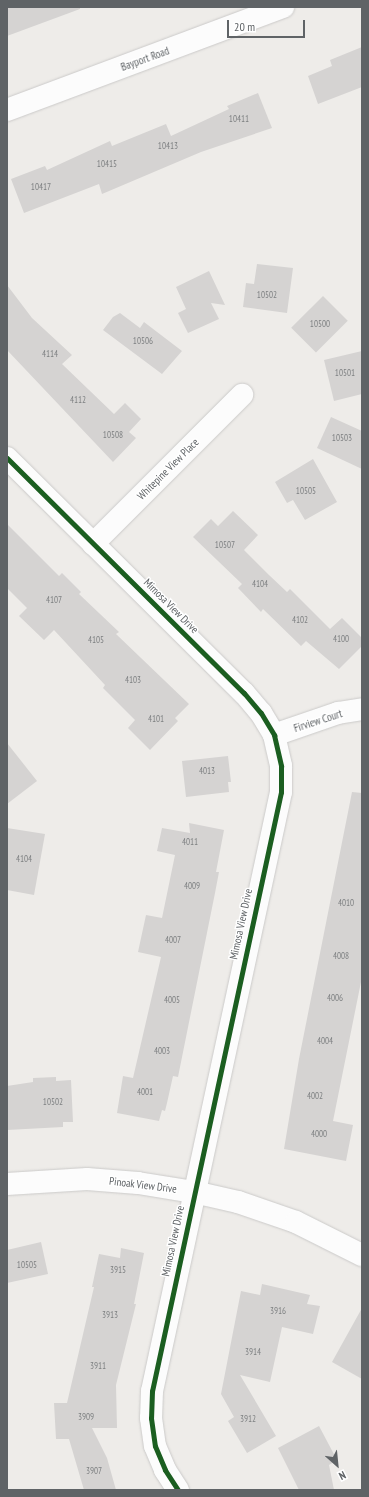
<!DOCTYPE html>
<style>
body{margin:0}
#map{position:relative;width:369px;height:1497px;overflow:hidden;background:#eeece9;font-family:"PT Sans Narrow",sans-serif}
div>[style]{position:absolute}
.building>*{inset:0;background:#d5d3d2;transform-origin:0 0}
.roads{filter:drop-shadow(0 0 1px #cbcac9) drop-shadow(0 0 1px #cbcac9)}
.minor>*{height:22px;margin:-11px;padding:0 11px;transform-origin:11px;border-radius:11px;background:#fcfcfc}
.cycleway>*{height:5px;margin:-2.5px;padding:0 2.5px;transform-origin:2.5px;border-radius:2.5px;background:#1b5e20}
span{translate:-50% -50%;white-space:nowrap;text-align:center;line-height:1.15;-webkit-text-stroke:3px #fff;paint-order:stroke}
.number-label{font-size:9px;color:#7e8082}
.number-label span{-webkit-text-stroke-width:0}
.street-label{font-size:11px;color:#5f6366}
.frame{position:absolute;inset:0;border:8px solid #5f6366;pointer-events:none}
.north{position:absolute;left:317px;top:1445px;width:40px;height:40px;-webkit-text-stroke:3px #fff;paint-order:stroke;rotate:153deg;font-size:11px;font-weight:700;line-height:16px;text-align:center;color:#5f6366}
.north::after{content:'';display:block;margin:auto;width:14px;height:18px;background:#5f6366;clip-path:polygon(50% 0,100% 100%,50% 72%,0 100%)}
.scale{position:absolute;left:227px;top:20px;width:78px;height:18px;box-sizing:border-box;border:2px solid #5f6366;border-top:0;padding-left:5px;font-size:12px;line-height:14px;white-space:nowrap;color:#5f6366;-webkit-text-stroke:3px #fff;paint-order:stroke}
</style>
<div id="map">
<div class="building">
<div style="clip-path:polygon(7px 7px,80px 7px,80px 9px,7px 36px)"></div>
<div style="clip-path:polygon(362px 47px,362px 87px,318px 104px,308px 76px,332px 66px,330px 60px)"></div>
<div style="clip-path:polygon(258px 93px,272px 128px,201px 152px,102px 194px,99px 184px,24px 213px,11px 179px,45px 166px,47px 170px,110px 141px,112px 146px,166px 124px,171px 136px,229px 109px,227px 106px)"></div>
<div style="clip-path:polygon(257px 264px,293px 268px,287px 313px,243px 307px,246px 283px,254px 284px)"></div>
<div style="clip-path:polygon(209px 271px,225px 305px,211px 303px,219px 319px,188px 333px,178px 313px,186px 309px,176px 287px)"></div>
<div style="clip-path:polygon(7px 285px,32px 318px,72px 355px,62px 364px,114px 414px,125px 403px,141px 419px,129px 432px,136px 438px,113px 462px,7px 350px)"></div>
<div style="left:323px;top:296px;width:35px;height:45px;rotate:45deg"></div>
<div style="clip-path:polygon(120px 313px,140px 328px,144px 322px,182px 351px,162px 374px,103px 330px,113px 317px)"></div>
<div style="clip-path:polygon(362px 351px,362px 394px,334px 401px,324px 360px)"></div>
<div style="clip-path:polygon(331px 417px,362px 431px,362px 469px,317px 448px)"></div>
<div style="clip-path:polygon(313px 459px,337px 502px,305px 520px,293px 500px,287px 503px,275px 482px)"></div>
<div style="clip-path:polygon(233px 511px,258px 535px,244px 550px,269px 575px,287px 592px,290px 589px,330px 629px,342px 618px,362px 638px,362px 646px,339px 669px,306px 641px,301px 646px,263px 609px,261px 612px,238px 588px,242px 584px,193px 537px,211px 519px,218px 526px)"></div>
<div style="clip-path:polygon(7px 524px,59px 576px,62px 573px,81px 592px,79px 594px,119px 632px,116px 634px,189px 704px,175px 718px,178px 721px,150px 750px,128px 728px,135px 720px,103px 688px,105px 685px,54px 630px,44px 640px,19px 616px,27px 608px,7px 588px)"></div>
<div style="clip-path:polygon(7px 743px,37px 781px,7px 804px)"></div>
<div style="clip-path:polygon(228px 756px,231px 782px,228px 782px,229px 792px,186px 797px,182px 761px)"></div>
<div style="clip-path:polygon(352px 792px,362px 793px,362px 977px,333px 1121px,353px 1125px,346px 1161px,284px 1149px,299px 1059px)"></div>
<div style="clip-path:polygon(189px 823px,224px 830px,216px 872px,219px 872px,215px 893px,178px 1077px,173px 1076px,167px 1103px,165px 1111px,162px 1110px,159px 1121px,117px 1113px,123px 1076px,133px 1078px,161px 957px,138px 952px,146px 915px,162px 918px,175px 855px,157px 851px,162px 828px,190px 833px)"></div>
<div style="clip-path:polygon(7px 828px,45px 834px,34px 895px,7px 890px)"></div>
<div style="clip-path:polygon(56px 1077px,56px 1081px,71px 1080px,73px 1122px,63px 1122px,63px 1127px,7px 1130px,7px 1086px,33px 1082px,33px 1078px)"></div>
<div style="clip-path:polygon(41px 1242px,48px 1274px,7px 1283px,7px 1250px)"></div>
<div style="clip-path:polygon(121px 1248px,144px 1253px,134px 1304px,136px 1304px,116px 1385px,117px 1428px,92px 1428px,107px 1458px,116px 1490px,84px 1490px,69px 1439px,56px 1439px,54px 1403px,67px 1403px,94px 1287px,92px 1287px,99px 1254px,120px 1258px)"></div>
<div style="clip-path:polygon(262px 1284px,310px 1295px,307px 1304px,320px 1306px,313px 1334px,282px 1327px,270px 1382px,240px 1375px,276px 1436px,247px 1453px,228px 1421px,234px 1417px,221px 1394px,241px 1291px,260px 1295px)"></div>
<div style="clip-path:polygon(362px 1308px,362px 1379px,332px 1362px)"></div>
<div style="clip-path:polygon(319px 1426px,337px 1460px,329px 1465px,334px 1490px,299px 1490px,278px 1448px)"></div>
</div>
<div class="roads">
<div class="minor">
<div style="left:7px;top:110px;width:295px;rotate:-20.5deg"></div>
<div style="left:7px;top:458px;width:334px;rotate:44.8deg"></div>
<div style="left:244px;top:693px;width:26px;rotate:50deg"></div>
<div style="left:261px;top:713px;width:26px;rotate:59deg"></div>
<div style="left:274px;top:735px;width:32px;rotate:77deg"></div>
<div style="left:281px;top:766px;width:26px;rotate:90deg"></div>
<div style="left:281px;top:792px;width:613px;rotate:102.15deg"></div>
<div style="left:152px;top:1391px;width:27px;rotate:92deg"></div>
<div style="left:151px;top:1418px;width:28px;rotate:82deg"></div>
<div style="left:155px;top:1446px;width:26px;rotate:67deg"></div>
<div style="left:165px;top:1470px;width:24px;rotate:57deg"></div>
<div style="left:93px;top:544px;width:211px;rotate:-45deg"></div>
<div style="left:274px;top:735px;width:68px;rotate:-19deg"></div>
<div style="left:338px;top:713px;width:24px;rotate:-9deg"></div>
<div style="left:7px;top:1184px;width:80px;rotate:-3.6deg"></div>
<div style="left:87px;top:1179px;width:51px;rotate:4.5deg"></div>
<div style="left:138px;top:1183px;width:57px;rotate:9.1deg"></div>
<div style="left:194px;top:1192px;width:45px;rotate:12.8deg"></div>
<div style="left:238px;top:1202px;width:61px;rotate:19deg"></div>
<div style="left:296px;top:1222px;width:74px;rotate:26.6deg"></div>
</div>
</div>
<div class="cycleway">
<div style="left:7px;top:458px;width:334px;rotate:44.8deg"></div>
<div style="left:244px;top:693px;width:26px;rotate:50deg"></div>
<div style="left:261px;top:713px;width:26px;rotate:59deg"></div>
<div style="left:274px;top:735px;width:32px;rotate:77deg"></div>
<div style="left:281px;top:766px;width:26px;rotate:90deg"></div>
<div style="left:281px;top:792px;width:613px;rotate:102.15deg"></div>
<div style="left:152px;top:1391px;width:27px;rotate:92deg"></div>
<div style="left:151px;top:1418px;width:28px;rotate:82deg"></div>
<div style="left:155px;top:1446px;width:26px;rotate:67deg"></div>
<div style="left:165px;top:1470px;width:24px;rotate:57deg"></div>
</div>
<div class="number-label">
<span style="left:239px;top:119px">10411</span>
<span style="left:168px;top:146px">10413</span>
<span style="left:107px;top:164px">10415</span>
<span style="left:41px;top:187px">10417</span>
<span style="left:267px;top:295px">10502</span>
<span style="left:320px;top:324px">10500</span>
<span style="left:143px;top:341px">10506</span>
<span style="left:50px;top:354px">4114</span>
<span style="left:345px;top:373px">10501</span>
<span style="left:78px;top:400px">4112</span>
<span style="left:113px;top:435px">10508</span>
<span style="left:342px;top:438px">10503</span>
<span style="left:306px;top:491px">10505</span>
<span style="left:225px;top:545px">10507</span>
<span style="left:260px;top:584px">4104</span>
<span style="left:54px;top:600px">4107</span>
<span style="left:300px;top:620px">4102</span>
<span style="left:341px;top:639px">4100</span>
<span style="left:96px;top:640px">4105</span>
<span style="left:133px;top:680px">4103</span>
<span style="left:156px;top:719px">4101</span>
<span style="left:207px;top:771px">4013</span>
<span style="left:190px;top:842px">4011</span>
<span style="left:24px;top:859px">4104</span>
<span style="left:192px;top:886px">4009</span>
<span style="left:346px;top:903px">4010</span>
<span style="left:173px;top:940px">4007</span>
<span style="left:341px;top:956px">4008</span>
<span style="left:335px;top:998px">4006</span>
<span style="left:172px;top:1000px">4005</span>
<span style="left:325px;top:1041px">4004</span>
<span style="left:162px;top:1051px">4003</span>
<span style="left:145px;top:1092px">4001</span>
<span style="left:315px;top:1096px">4002</span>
<span style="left:53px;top:1102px">10502</span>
<span style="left:319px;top:1134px">4000</span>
<span style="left:27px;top:1265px">10505</span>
<span style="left:118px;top:1270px">3915</span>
<span style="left:278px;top:1311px">3916</span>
<span style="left:110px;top:1315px">3913</span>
<span style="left:253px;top:1352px">3914</span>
<span style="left:98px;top:1366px">3911</span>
<span style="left:86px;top:1417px">3909</span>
<span style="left:248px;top:1419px">3912</span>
<span style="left:94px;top:1471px">3907</span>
</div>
<div class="street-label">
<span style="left:145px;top:59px;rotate:-20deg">Bayport Road</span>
<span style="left:168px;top:469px;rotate:-45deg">Whitepine View Place</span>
<span style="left:171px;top:606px;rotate:45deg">Mimosa View Drive</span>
<span style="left:318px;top:721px;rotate:-18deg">Firview Court</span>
<span style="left:241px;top:924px;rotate:-78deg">Mimosa View Drive</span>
<span style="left:143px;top:1185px;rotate:7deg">Pinoak View Drive</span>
<span style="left:173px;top:1241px;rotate:-78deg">Mimosa View Drive</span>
</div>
<div class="frame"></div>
<div class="north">N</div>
<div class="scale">20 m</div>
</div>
